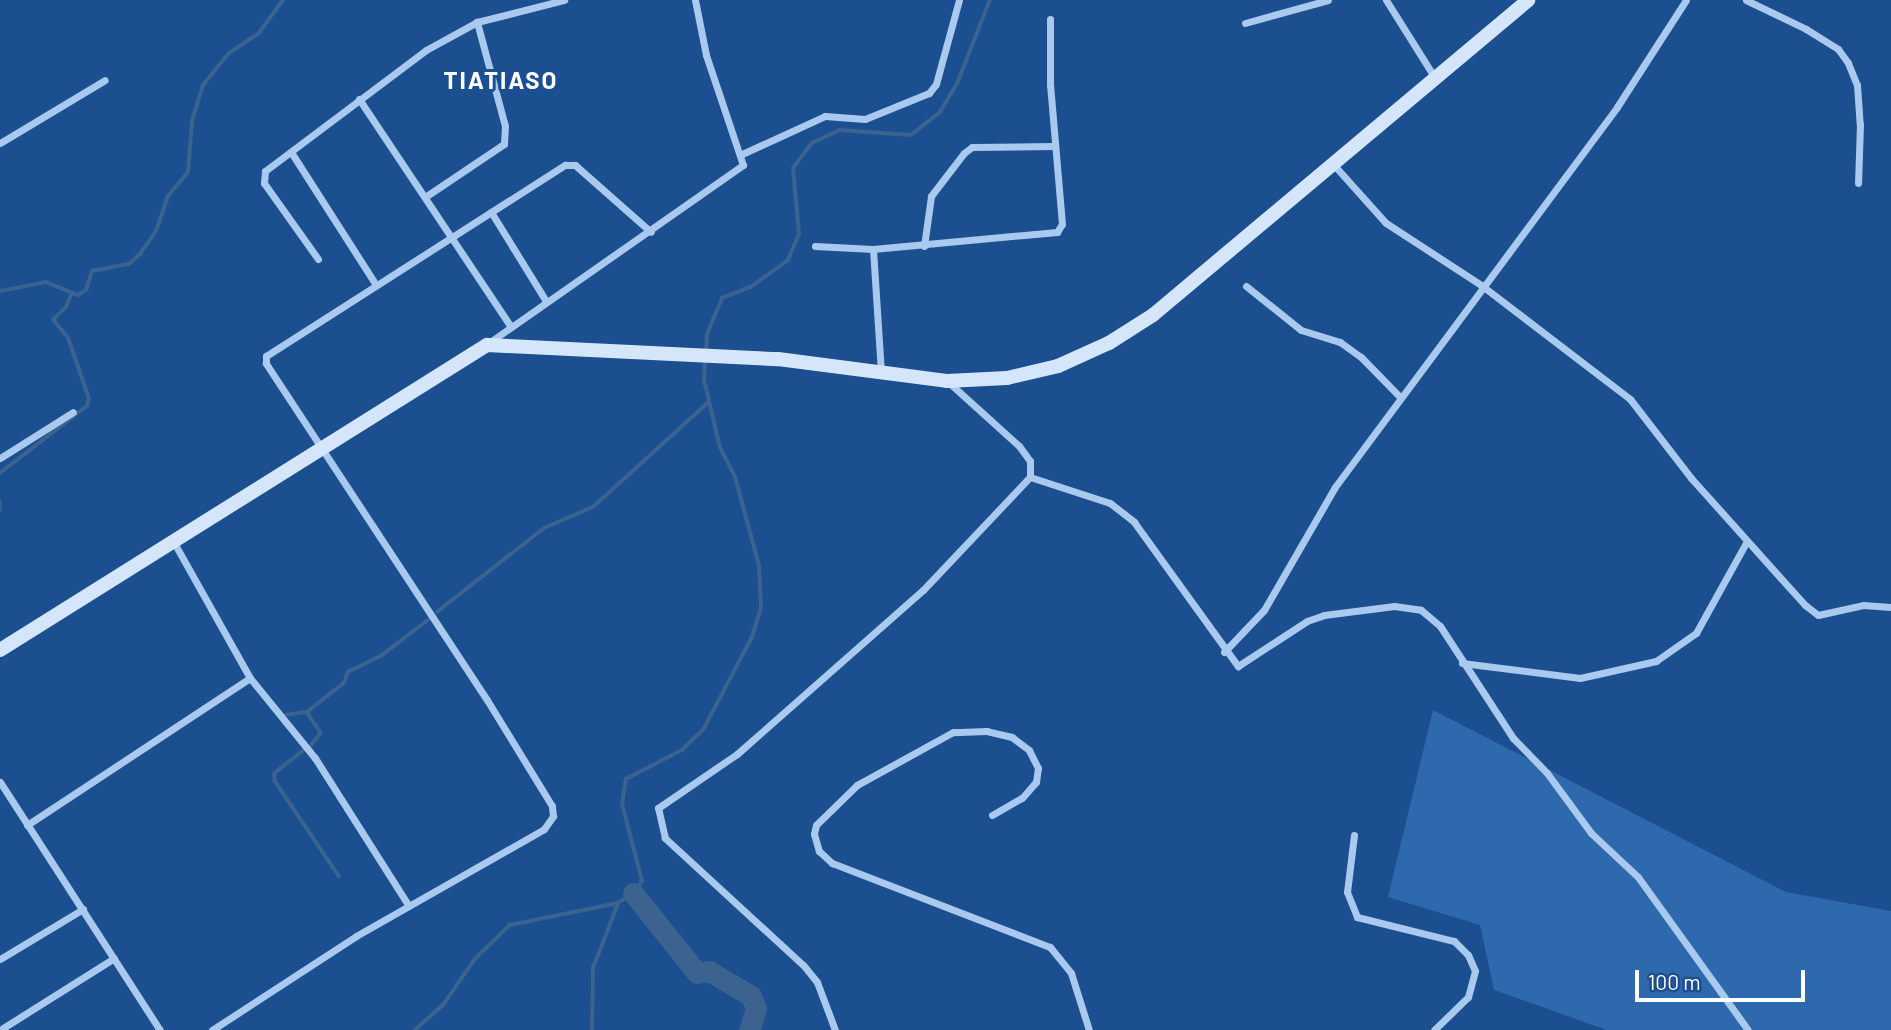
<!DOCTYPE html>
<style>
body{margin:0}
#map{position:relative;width:1891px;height:1030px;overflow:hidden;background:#1b4f8f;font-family:Barlow,sans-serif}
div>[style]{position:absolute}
.green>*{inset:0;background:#2e69ad}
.stream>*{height:3.5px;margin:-1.75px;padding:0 1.75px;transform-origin:1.75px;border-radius:1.75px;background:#3c6290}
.river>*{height:21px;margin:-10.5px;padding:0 10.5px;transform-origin:10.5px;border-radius:10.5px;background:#3c6290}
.street>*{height:7px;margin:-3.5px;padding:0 3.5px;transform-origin:3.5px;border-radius:3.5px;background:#a9c9ee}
.secondary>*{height:14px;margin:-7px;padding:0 7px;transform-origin:7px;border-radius:7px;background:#d6e6fa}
span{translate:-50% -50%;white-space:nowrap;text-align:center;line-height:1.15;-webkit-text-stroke:6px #1b4f8f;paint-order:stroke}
.district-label{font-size:24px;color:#fff;font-weight:700;letter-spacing:2px}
.scale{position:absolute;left:1635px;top:970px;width:170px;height:32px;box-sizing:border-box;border:4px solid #fff;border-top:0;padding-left:9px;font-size:21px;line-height:24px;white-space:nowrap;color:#fff;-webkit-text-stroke:5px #1b4f8f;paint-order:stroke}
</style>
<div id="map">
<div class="green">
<div style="clip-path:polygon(1433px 710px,1786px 892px,1891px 911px,1891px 1030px,1607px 1030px,1494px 990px,1480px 925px,1388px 897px)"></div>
</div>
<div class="stream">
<div style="left:0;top:291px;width:47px;rotate:-11.1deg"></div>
<div style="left:46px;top:282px;width:35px;rotate:22deg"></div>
<div style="left:78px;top:295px;width:9px;rotate:-32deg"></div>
<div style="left:86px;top:290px;width:20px;rotate:-72deg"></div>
<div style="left:92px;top:271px;width:38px;rotate:-11deg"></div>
<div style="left:129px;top:264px;width:15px;rotate:-42deg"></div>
<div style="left:140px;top:254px;width:28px;rotate:-55deg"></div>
<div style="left:156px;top:231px;width:37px;rotate:-71deg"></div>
<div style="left:168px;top:196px;width:31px;rotate:-50deg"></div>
<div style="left:188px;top:172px;width:51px;rotate:-85.5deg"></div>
<div style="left:192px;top:121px;width:38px;rotate:-73deg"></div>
<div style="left:203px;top:85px;width:40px;rotate:-51deg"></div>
<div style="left:228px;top:54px;width:37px;rotate:-34deg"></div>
<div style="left:259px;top:33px;width:41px;rotate:-54deg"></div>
<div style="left:706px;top:352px;width:18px;rotate:-87deg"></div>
<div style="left:707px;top:334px;width:39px;rotate:-67deg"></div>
<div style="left:722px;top:298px;width:31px;rotate:-21deg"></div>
<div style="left:751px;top:287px;width:46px;rotate:-36.1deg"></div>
<div style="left:788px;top:260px;width:28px;rotate:-67deg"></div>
<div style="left:799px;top:234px;width:66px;rotate:-95.2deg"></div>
<div style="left:793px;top:168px;width:31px;rotate:-53deg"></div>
<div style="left:812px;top:143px;width:31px;rotate:-25deg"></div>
<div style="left:840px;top:130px;width:71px;rotate:4deg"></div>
<div style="left:911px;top:135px;width:37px;rotate:-38deg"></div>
<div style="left:940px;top:112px;width:33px;rotate:-59deg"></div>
<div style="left:957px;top:84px;width:90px;rotate:-68.6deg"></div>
<div style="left:0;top:473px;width:110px;rotate:-37.6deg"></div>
<div style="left:87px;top:406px;width:7px;rotate:-74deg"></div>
<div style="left:89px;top:399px;width:65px;rotate:-109deg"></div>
<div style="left:68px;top:338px;width:23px;rotate:-130deg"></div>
<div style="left:53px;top:320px;width:18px;rotate:-45deg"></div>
<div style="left:66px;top:307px;width:15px;rotate:-67deg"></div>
<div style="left:0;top:501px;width:9px;rotate:90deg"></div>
<div style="left:437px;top:612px;width:136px;rotate:-38.1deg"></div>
<div style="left:544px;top:528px;width:53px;rotate:-23.2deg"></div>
<div style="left:593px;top:507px;width:156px;rotate:-42.2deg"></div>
<div style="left:307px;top:712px;width:25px;rotate:56deg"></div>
<div style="left:321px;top:733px;width:15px;rotate:127deg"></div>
<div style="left:285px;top:715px;width:22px;rotate:-8deg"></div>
<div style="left:307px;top:712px;width:47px;rotate:-38.1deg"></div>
<div style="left:344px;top:683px;width:12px;rotate:-70deg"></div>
<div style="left:348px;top:672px;width:37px;rotate:-26deg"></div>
<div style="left:381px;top:656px;width:59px;rotate:-37.5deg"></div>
<div style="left:306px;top:749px;width:39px;rotate:142deg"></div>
<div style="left:275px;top:773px;width:8px;rotate:90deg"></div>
<div style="left:275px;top:781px;width:115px;rotate:56deg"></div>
<div style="left:415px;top:1030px;width:38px;rotate:-42deg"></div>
<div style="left:443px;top:1005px;width:56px;rotate:-55.2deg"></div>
<div style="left:475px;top:959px;width:49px;rotate:-44.2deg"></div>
<div style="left:510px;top:925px;width:110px;rotate:-11.5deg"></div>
<div style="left:618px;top:903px;width:18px;rotate:-34deg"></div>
<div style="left:633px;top:893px;width:15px;rotate:-53deg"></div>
<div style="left:642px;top:881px;width:80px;rotate:-104.6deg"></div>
<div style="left:622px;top:804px;width:25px;rotate:-81deg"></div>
<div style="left:626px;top:779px;width:63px;rotate:-27.4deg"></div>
<div style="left:682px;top:750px;width:29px;rotate:-44deg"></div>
<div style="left:703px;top:730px;width:105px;rotate:-62.2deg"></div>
<div style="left:752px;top:637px;width:30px;rotate:-73deg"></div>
<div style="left:761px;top:608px;width:42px;rotate:-92.7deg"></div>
<div style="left:759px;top:566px;width:92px;rotate:-105.1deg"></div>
<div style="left:735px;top:477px;width:33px;rotate:-117deg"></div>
<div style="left:720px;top:448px;width:70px;rotate:-103.2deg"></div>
<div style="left:704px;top:380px;width:21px;rotate:-87deg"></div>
<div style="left:592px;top:1030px;width:62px;rotate:-89.1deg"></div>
<div style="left:593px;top:968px;width:69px;rotate:-68.7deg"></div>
</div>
<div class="river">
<div style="left:633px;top:893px;width:102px;rotate:51.3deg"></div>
<div style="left:697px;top:973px;width:12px;rotate:-9deg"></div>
<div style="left:709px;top:971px;width:49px;rotate:30.8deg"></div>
<div style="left:751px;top:996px;width:14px;rotate:69deg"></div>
<div style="left:756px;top:1009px;width:22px;rotate:108deg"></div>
</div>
<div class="street">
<div style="left:1386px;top:0;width:92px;rotate:57.9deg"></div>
<div style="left:1746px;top:0;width:67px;rotate:25.8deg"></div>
<div style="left:1806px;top:29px;width:38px;rotate:32deg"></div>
<div style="left:1838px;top:49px;width:17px;rotate:54deg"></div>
<div style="left:1848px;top:63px;width:24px;rotate:68deg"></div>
<div style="left:1857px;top:85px;width:39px;rotate:86deg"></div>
<div style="left:1860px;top:124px;width:59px;rotate:91.9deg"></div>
<div style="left:1245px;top:23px;width:86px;rotate:-15.5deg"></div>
<div style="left:359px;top:99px;width:274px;rotate:56.3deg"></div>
<div style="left:0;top:143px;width:122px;rotate:-31deg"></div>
<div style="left:291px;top:152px;width:158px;rotate:57.4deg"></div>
<div style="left:742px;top:154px;width:91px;rotate:-24.6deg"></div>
<div style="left:825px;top:116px;width:40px;rotate:4.3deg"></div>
<div style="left:865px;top:119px;width:69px;rotate:-22.1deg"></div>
<div style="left:929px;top:93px;width:11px;rotate:-52deg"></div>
<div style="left:936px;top:84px;width:87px;rotate:-74.7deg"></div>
<div style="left:1333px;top:164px;width:79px;rotate:48.1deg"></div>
<div style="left:1386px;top:223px;width:113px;rotate:33.1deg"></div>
<div style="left:1481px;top:285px;width:188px;rotate:37.4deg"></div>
<div style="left:1630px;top:399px;width:100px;rotate:52.3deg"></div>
<div style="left:1691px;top:478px;width:171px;rotate:48.1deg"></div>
<div style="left:1805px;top:605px;width:16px;rotate:38deg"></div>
<div style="left:1818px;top:615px;width:46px;rotate:-12.5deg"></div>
<div style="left:1863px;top:605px;width:28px;rotate:4deg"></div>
<div style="left:425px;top:197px;width:95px;rotate:-33.9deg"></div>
<div style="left:504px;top:144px;width:18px;rotate:-87deg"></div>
<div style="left:505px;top:126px;width:108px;rotate:-105.1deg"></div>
<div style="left:491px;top:212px;width:105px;rotate:58.3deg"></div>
<div style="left:815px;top:246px;width:58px;rotate:3deg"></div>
<div style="left:873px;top:249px;width:185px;rotate:-5.3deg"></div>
<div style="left:1057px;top:232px;width:9px;rotate:-58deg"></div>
<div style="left:1062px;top:224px;width:140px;rotate:-94.9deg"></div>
<div style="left:1050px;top:85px;width:66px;rotate:-90deg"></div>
<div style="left:924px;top:246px;width:50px;rotate:-82deg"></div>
<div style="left:931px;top:196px;width:54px;rotate:-52.5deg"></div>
<div style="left:964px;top:153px;width:10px;rotate:-37deg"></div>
<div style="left:972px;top:147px;width:83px;rotate:-0.7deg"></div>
<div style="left:873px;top:249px;width:123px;rotate:86.3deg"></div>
<div style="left:318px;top:259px;width:93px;rotate:-125.4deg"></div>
<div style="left:264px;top:183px;width:12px;rotate:-85deg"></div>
<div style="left:265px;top:171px;width:201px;rotate:-36.9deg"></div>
<div style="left:426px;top:50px;width:58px;rotate:-28.8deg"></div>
<div style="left:477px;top:22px;width:90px;rotate:-14.2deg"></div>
<div style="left:1246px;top:286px;width:70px;rotate:38.7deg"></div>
<div style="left:1301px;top:330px;width:41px;rotate:17.1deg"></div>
<div style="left:1340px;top:342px;width:26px;rotate:36deg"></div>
<div style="left:1361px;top:357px;width:56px;rotate:45.7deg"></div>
<div style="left:490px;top:342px;width:309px;rotate:-35deg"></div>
<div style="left:743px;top:165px;width:116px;rotate:-108.6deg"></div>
<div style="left:706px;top:55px;width:56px;rotate:-101.3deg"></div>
<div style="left:0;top:458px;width:86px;rotate:-32.2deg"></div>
<div style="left:1030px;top:477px;width:84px;rotate:18deg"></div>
<div style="left:1110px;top:503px;width:31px;rotate:38deg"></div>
<div style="left:1134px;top:522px;width:178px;rotate:54.2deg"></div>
<div style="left:1238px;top:666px;width:82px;rotate:-33.1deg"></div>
<div style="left:1307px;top:621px;width:18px;rotate:-19deg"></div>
<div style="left:1324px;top:615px;width:71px;rotate:-7.3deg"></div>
<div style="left:1394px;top:606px;width:27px;rotate:8deg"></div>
<div style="left:1421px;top:610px;width:25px;rotate:40deg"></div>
<div style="left:1440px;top:626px;width:134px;rotate:56.9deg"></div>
<div style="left:1513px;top:738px;width:49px;rotate:45.8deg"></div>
<div style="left:1547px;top:773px;width:74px;rotate:53.7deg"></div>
<div style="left:1591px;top:833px;width:64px;rotate:43.1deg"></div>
<div style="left:1638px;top:877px;width:188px;rotate:54.3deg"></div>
<div style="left:1224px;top:652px;width:58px;rotate:-46.4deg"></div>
<div style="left:1264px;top:610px;width:142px;rotate:-60deg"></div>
<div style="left:1335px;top:487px;width:473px;rotate:-53.4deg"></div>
<div style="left:1617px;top:107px;width:127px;rotate:-57.2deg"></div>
<div style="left:1462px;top:663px;width:119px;rotate:7.2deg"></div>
<div style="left:1580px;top:678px;width:78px;rotate:-12.6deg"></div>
<div style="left:1656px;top:661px;width:49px;rotate:-35deg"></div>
<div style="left:1696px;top:633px;width:105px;rotate:-61deg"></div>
<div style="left:250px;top:678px;width:103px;rotate:50.9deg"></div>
<div style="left:315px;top:758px;width:175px;rotate:57.6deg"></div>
<div style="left:0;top:782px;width:295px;rotate:57.2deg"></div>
<div style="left:992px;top:815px;width:34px;rotate:-30deg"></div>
<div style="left:1022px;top:798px;width:21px;rotate:-49deg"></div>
<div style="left:1036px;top:782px;width:14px;rotate:-82deg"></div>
<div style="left:1038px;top:768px;width:20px;rotate:-117deg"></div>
<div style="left:1029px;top:750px;width:21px;rotate:-143deg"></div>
<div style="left:1012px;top:737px;width:26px;rotate:-167deg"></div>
<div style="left:987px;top:731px;width:34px;rotate:178deg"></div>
<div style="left:953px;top:732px;width:110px;rotate:151.1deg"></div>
<div style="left:857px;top:785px;width:57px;rotate:135.7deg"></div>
<div style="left:816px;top:825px;width:9px;rotate:103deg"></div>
<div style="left:814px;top:834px;width:18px;rotate:74deg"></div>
<div style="left:819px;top:851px;width:18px;rotate:43deg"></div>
<div style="left:832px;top:863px;width:234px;rotate:21.1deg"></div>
<div style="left:1050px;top:947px;width:33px;rotate:51deg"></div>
<div style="left:1071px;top:973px;width:60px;rotate:72.5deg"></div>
<div style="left:27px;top:825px;width:267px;rotate:-33.4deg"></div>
<div style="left:250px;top:678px;width:159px;rotate:-119.3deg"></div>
<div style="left:1354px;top:835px;width:57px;rotate:97deg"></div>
<div style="left:1347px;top:892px;width:27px;rotate:68deg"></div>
<div style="left:1357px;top:917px;width:100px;rotate:13.9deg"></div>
<div style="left:1454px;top:941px;width:20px;rotate:45deg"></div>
<div style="left:1468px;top:955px;width:17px;rotate:66deg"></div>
<div style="left:1475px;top:971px;width:27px;rotate:105deg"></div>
<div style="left:1468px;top:997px;width:47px;rotate:135.9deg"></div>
<div style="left:0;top:959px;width:97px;rotate:-31.1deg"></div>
<div style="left:3px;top:1028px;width:131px;rotate:-32.2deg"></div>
<div style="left:212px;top:1030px;width:172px;rotate:-33.1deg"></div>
<div style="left:356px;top:936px;width:216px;rotate:-29.6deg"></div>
<div style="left:544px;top:829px;width:16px;rotate:-55deg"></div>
<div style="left:553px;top:816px;width:10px;rotate:-96deg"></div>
<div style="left:552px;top:806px;width:124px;rotate:-121.5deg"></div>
<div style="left:487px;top:700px;width:403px;rotate:-123.3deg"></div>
<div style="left:266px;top:363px;width:7px;rotate:-90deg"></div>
<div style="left:266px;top:356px;width:355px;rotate:-32.6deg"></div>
<div style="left:565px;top:165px;width:10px"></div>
<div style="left:575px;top:165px;width:101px;rotate:41.4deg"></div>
<div style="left:835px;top:1030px;width:51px;rotate:-110.6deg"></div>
<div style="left:817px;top:982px;width:22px;rotate:-129deg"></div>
<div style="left:803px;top:965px;width:188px;rotate:-137.4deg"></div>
<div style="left:665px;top:838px;width:31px;rotate:-103deg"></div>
<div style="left:658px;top:808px;width:96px;rotate:-34.4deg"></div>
<div style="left:737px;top:754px;width:248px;rotate:-41.4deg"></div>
<div style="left:923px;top:590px;width:156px;rotate:-46.6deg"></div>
<div style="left:1030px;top:477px;width:16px;rotate:-90deg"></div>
<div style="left:1030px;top:461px;width:19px;rotate:-126deg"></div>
<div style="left:1019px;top:446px;width:97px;rotate:-137.9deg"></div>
</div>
<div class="secondary">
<div style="left:0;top:650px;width:575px;rotate:-32.06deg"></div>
<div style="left:487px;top:345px;width:291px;rotate:2.8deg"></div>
<div style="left:778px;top:359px;width:170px;rotate:7.4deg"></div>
<div style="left:947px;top:381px;width:60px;rotate:-2.9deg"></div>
<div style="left:1007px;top:378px;width:52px;rotate:-13.2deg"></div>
<div style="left:1058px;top:366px;width:56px;rotate:-24.3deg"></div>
<div style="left:1109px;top:343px;width:52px;rotate:-32.5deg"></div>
<div style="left:1153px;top:315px;width:490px;rotate:-40deg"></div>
</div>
<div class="district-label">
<span style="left:501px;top:80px">TIATIASO</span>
</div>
<div class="scale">100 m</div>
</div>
